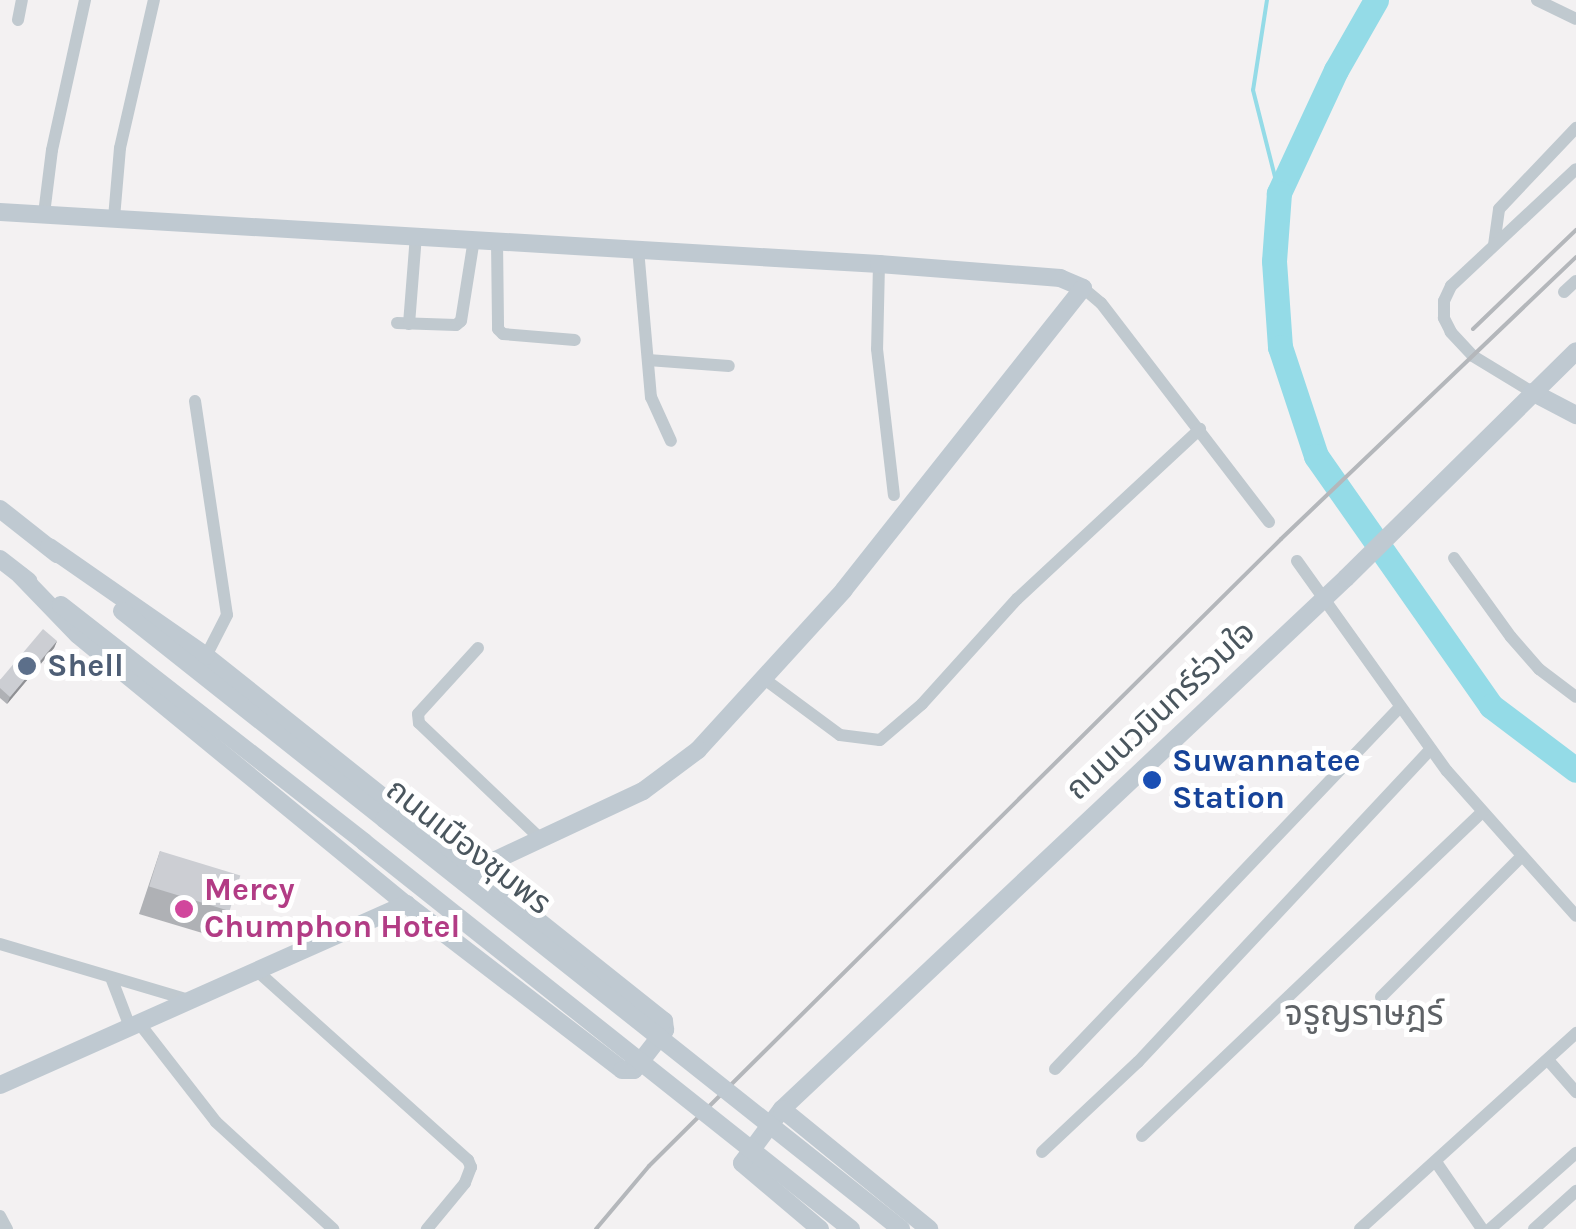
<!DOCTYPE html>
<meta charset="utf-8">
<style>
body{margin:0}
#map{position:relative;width:1576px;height:1229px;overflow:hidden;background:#f3f1f2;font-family:Karla,"Noto Sans Thai",sans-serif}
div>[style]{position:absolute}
.stream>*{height:4px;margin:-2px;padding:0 2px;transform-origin:2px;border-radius:2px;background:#94dbe7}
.river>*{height:25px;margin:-12.5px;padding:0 12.5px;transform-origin:12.5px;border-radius:12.5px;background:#94dbe7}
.street>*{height:12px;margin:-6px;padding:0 6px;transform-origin:6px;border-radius:6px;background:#c0c9cf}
.secondary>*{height:18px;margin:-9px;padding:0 9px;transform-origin:9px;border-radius:9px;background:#bfc9d1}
.rail>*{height:4px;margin:-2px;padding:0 2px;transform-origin:2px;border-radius:2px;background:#b4b7bb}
.secondary-bridge>*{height:18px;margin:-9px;padding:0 9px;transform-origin:9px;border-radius:9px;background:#bfc9d1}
.wall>*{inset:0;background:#afb1b5}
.shaded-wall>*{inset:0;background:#8f9094}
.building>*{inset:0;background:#ccced3;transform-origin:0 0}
.dots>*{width:28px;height:28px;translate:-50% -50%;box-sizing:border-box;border:5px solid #fff;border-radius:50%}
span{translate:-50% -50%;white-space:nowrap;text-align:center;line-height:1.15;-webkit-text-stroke:10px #fff;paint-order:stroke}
.service-label{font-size:32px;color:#4e5e75;font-weight:700}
.left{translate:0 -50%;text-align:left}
.street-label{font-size:32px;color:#4a565e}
.transit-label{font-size:32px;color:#164399;font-weight:700}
.hotel-label{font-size:32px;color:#b23c85;font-weight:700}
.neighbourhood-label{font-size:35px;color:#5e6266}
</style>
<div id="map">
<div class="stream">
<div style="left:1267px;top:0;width:91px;rotate:98.8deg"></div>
<div style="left:1253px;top:90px;width:106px;rotate:75.8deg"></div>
</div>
<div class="river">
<div style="left:1376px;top:0;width:81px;rotate:119.7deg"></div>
<div style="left:1336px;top:70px;width:136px;rotate:114.9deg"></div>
<div style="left:1279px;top:193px;width:68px;rotate:94.2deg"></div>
<div style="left:1274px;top:261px;width:86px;rotate:86deg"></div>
<div style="left:1280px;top:347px;width:115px;rotate:71.7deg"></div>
<div style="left:1316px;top:456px;width:305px;rotate:55deg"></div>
<div style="left:1491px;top:706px;width:106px;rotate:37deg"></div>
</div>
<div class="street">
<div style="left:1537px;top:0;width:43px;rotate:26deg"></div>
<div style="left:18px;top:20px;width:20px;rotate:-79deg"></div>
<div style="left:44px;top:214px;width:64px;rotate:-82.9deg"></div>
<div style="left:52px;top:150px;width:154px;rotate:-77.6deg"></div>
<div style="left:114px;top:218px;width:70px;rotate:-85.1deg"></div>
<div style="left:120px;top:148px;width:152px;rotate:-77.1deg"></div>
<div style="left:497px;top:241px;width:88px;rotate:89.3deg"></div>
<div style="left:498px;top:329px;width:7px;rotate:45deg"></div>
<div style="left:503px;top:334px;width:72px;rotate:4.8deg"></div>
<div style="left:1494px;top:245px;width:36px;rotate:-82deg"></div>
<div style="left:1499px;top:209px;width:112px;rotate:-46.5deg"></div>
<div style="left:638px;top:249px;width:149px;rotate:85deg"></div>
<div style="left:651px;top:397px;width:48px;rotate:65.6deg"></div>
<div style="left:879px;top:264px;width:85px;rotate:91.3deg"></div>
<div style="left:877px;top:349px;width:147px;rotate:83.4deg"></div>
<div style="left:1083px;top:288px;width:23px;rotate:40deg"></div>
<div style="left:1101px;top:303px;width:276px;rotate:52.5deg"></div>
<div style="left:1564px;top:292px;width:16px;rotate:-43deg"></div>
<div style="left:397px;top:323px;width:59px;rotate:1.9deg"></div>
<div style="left:456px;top:325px;width:6px;rotate:-39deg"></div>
<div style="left:461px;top:321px;width:83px;rotate:-81deg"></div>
<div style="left:409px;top:324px;width:88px;rotate:-85.5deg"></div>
<div style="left:648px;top:360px;width:81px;rotate:4.2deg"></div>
<div style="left:1532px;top:392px;width:69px;rotate:-148.6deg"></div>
<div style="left:1473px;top:356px;width:33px;rotate:-133deg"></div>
<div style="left:1451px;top:332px;width:16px;rotate:-117deg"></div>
<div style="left:1444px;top:318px;width:17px;rotate:-90deg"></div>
<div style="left:1444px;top:301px;width:17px;rotate:-65deg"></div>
<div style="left:1451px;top:286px;width:171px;rotate:-43.1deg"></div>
<div style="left:195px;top:401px;width:216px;rotate:81.5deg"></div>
<div style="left:227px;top:615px;width:46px;rotate:117.1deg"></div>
<div style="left:1454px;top:558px;width:97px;rotate:54.2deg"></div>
<div style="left:1511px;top:637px;width:43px;rotate:48.8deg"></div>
<div style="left:1539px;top:669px;width:46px;rotate:37.1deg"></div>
<div style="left:1297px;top:561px;width:258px;rotate:54.5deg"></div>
<div style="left:1447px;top:771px;width:194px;rotate:48.3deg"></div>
<div style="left:478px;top:648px;width:89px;rotate:132.3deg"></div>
<div style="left:418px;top:714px;width:9px;rotate:84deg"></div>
<div style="left:419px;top:723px;width:168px;rotate:43.6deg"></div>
<div style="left:763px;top:678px;width:96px;rotate:36.5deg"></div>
<div style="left:840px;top:735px;width:40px;rotate:7.1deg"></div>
<div style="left:880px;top:740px;width:55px;rotate:-40.6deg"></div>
<div style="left:922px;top:704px;width:142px;rotate:-47.9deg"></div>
<div style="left:1017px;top:599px;width:250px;rotate:-42.9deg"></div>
<div style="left:0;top:944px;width:197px;rotate:16.5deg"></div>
<div style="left:256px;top:970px;width:285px;rotate:41.9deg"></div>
<div style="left:468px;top:1160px;width:8px;rotate:67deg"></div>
<div style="left:471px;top:1167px;width:17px;rotate:111deg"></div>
<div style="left:465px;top:1183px;width:60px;rotate:129.6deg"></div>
<div style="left:112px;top:980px;width:50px;rotate:69deg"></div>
<div style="left:1381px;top:997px;width:199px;rotate:-45deg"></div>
<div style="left:139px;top:1023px;width:125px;rotate:52.1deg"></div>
<div style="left:216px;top:1122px;width:159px;rotate:42.4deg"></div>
<div style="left:1548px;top:1060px;width:43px;rotate:48.8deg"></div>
<div style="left:1055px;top:1069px;width:500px;rotate:-46.38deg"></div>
<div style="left:1142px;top:1136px;width:470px;rotate:-43.6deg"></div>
<div style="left:1042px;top:1152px;width:132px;rotate:-43.2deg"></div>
<div style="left:1138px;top:1062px;width:427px;rotate:-46.9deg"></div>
<div style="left:1436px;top:1162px;width:81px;rotate:55.5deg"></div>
<div style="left:0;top:1216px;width:15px;rotate:62deg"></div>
<div style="left:1360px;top:1229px;width:292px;rotate:-42.2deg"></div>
<div style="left:1490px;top:1229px;width:115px;rotate:-41.5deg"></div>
<div style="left:1534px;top:1229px;width:57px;rotate:-42.1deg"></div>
</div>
<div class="secondary">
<div style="left:0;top:212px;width:881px;rotate:3.39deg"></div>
<div style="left:879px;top:264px;width:182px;rotate:4.4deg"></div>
<div style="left:1060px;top:278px;width:25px;rotate:23deg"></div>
<div style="left:1083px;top:288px;width:385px;rotate:128.4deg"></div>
<div style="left:844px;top:590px;width:217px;rotate:132.4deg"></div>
<div style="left:698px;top:750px;width:69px;rotate:143.3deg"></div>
<div style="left:643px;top:791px;width:187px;rotate:154.9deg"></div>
<div style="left:1532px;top:392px;width:50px;rotate:27.6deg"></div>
<div style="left:0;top:509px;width:73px;rotate:38.3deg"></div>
<div style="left:0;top:559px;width:36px;rotate:38deg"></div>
<div style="left:20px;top:575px;width:83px;rotate:46deg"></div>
<div style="left:78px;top:635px;width:424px;rotate:39.4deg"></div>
<div style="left:406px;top:904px;width:272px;rotate:37.5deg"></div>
<div style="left:622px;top:1070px;width:12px"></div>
<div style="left:634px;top:1070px;width:51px;rotate:-52.2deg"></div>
<div style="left:665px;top:1030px;width:9px;rotate:-96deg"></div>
<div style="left:664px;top:1021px;width:586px;rotate:-141.45deg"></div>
<div style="left:206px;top:656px;width:191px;rotate:-145.2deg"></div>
<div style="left:61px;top:605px;width:385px;rotate:38deg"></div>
<div style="left:122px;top:611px;width:335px;rotate:38.4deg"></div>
<div style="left:0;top:1085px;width:445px;rotate:-24deg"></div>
<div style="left:782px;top:1109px;width:775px;rotate:-43.27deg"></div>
<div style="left:1346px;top:578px;width:323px;rotate:-44.6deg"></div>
<div style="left:820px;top:1229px;width:102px;rotate:-139.8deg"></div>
<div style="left:742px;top:1163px;width:67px;rotate:-53.5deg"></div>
<div style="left:782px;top:1109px;width:190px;rotate:39.2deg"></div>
</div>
<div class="rail">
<div style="left:1473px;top:329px;width:143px;rotate:-43.9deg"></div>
<div style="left:596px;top:1229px;width:82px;rotate:-49.9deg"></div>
<div style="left:649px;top:1166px;width:890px;rotate:-44.77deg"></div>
<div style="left:1281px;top:539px;width:408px;rotate:-43.7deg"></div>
</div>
<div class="secondary-bridge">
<div style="left:384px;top:819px;width:660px;rotate:38.42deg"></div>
<div style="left:364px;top:842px;width:622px;rotate:38.47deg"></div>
</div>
<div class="wall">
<div style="clip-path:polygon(57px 641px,54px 648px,7px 704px,0 698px,0 680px)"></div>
<div style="clip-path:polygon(160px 851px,229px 910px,219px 938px,139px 914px)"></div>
</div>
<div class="shaded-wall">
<div style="clip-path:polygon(57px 641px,54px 648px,7px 704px,10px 697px)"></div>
</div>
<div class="building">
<div style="clip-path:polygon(43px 629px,57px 641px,10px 697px,0 688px,0 680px)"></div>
<div style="left:160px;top:851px;width:84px;height:37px;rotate:17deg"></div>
</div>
<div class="dots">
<div style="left:27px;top:666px;background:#5c6f8a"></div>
<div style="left:1152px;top:780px;background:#1a4fb4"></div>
<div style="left:184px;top:909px;background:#d1479c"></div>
</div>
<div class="service-label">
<span class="left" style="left:47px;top:666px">Shell</span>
</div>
<div class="street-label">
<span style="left:1161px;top:711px;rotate:-43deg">ถนนนวมินทร์ร่วมใจ</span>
<span style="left:468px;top:847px;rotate:38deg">ถนนเมืองชุมพร</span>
</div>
<div class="transit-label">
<span class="left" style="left:1172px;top:780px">Suwannatee<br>Station</span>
</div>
<div class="hotel-label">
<span class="left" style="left:204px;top:909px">Mercy<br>Chumphon Hotel</span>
</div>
<div class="neighbourhood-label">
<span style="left:1364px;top:1014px">จรูญราษฎร์</span>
</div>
</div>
